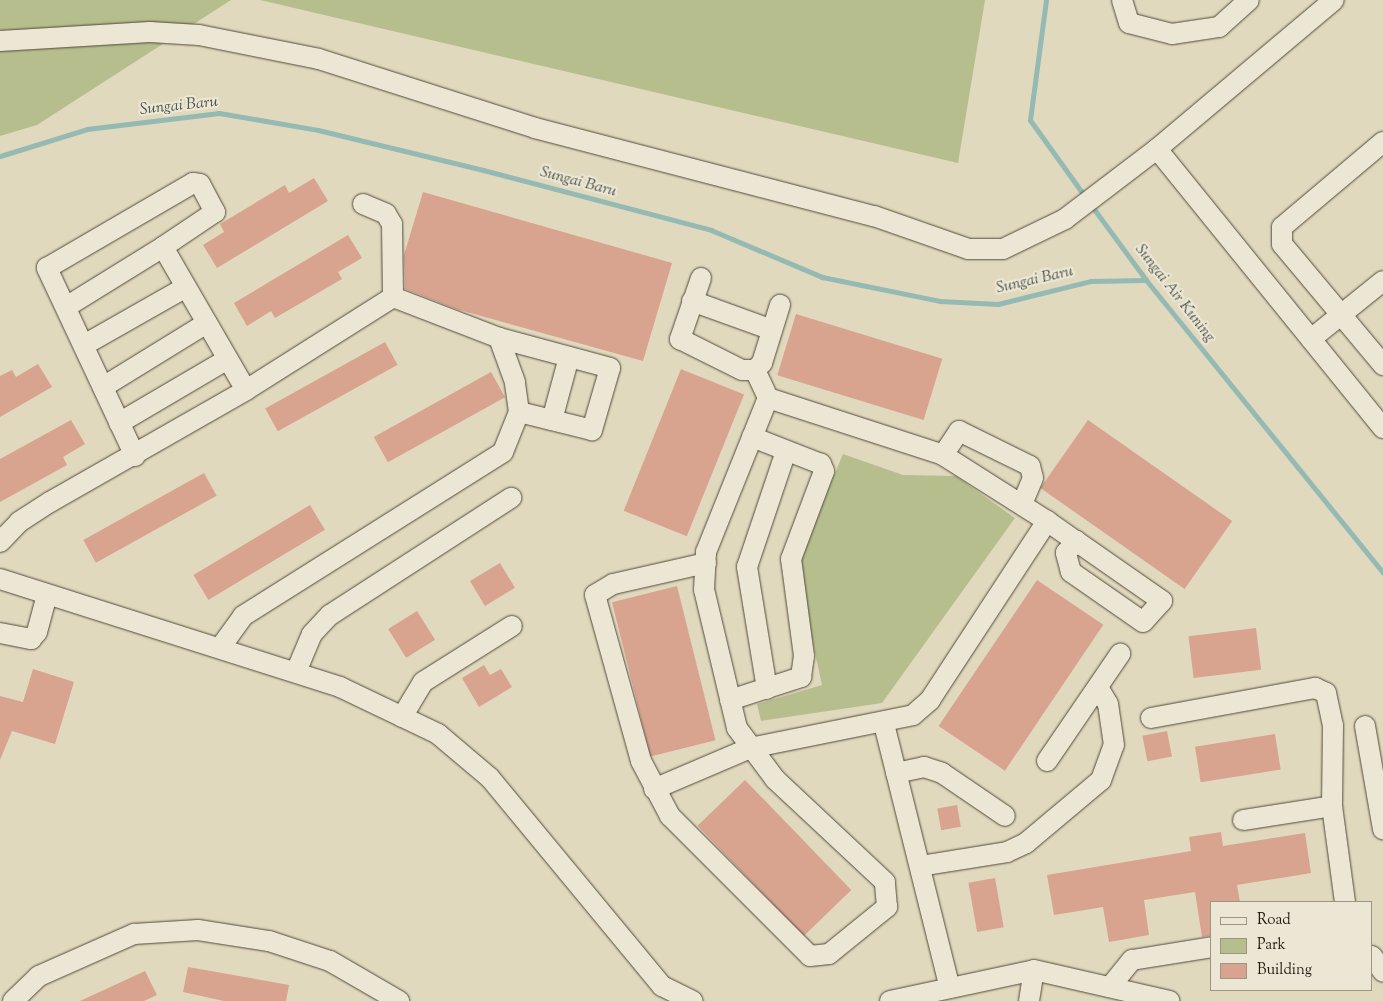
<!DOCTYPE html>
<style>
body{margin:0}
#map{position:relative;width:1383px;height:1001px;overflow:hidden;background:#e1d9be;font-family:"Sorts Mill Goudy",serif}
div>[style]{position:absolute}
.green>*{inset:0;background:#b7be8e}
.stream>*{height:5px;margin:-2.5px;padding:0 2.5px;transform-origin:2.5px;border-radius:2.5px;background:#94bab3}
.building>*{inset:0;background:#d8a38f;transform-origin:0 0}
.roads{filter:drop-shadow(0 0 1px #52493a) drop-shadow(0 0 1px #52493a)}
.minor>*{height:20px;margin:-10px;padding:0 10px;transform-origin:10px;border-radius:10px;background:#ece6d5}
span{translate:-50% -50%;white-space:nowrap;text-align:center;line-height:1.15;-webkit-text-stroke:4.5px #ece6d5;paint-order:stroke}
.water-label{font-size:16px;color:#4b5148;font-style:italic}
.legend{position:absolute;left:1210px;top:901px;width:162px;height:90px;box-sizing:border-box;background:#ece6d5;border:1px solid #9c9485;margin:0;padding:6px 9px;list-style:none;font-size:15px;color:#23190e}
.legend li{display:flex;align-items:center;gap:10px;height:25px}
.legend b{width:25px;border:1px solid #9c9485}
</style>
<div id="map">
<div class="green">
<div style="clip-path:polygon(0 0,231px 0,37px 125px,0 136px)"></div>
<div style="clip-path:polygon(260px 0,985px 0,958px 163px)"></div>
<div style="clip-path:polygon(843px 454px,903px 475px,956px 476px,1015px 518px,882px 703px,761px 721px,757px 704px,822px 685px,796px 566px)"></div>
</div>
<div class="stream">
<div style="left:1046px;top:0;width:121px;rotate:97.6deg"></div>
<div style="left:1030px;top:120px;width:96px;rotate:54.3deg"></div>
<div style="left:0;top:156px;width:91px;rotate:-17.2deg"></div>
<div style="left:87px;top:129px;width:133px;rotate:-6.9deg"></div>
<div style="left:219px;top:113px;width:100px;rotate:9.7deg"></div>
<div style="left:318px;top:130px;width:170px;rotate:13.6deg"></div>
<div style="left:483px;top:170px;width:236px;rotate:14.7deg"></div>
<div style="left:711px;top:230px;width:121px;rotate:22.9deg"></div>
<div style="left:822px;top:277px;width:120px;rotate:11.5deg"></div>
<div style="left:940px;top:301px;width:58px;rotate:3deg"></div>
<div style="left:998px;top:304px;width:96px;rotate:-13.9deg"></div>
<div style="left:1091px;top:281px;width:55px;rotate:-1deg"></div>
<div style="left:1091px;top:205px;width:93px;rotate:53.7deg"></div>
<div style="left:1146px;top:280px;width:377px;rotate:51deg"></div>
</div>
<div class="building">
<div style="clip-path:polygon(314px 178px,328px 201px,217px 268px,203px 245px,224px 232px,220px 224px,285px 185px,289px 193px)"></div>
<div style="clip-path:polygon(423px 192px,672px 263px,643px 361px,456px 309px,405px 289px,404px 255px)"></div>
<div style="clip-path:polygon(348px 235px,362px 258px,338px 272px,342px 279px,275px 318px,271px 311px,247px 326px,234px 303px)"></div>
<div style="left:796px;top:314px;width:153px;height:64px;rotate:17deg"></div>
<div style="left:385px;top:342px;width:26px;height:137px;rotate:61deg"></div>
<div style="clip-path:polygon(38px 364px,52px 387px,0 417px,0 376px,12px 370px,16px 377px)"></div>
<div style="left:681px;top:369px;width:68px;height:153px;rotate:22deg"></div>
<div style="left:491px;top:372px;width:29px;height:134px;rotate:61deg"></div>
<div style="clip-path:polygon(71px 420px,85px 444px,63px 457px,67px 465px,0 502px,0 459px)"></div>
<div style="left:1088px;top:420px;width:176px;height:83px;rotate:35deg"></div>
<div style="left:204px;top:473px;width:26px;height:138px;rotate:61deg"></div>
<div style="left:310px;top:505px;width:29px;height:136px;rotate:59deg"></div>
<div style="left:500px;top:563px;width:29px;height:35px;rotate:59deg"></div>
<div style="left:1037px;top:580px;width:80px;height:176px;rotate:34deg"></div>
<div style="left:677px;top:586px;width:159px;height:67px;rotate:76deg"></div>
<div style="left:417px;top:611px;width:34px;height:34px;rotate:58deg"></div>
<div style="left:1256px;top:628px;width:42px;height:68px;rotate:83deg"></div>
<div style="clip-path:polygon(484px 665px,490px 675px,501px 669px,512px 687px,479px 707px,462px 678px)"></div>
<div style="clip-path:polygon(33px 669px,74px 682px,55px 744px,12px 731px,0 760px,0 696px,23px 702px)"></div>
<div style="left:1167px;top:731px;width:26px;height:25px;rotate:79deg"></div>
<div style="left:1275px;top:734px;width:36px;height:81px;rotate:81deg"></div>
<div style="left:745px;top:780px;width:153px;height:66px;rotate:46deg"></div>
<div style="left:957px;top:805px;width:22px;height:20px;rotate:80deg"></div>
<div style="clip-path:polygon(1221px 832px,1223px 846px,1305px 833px,1311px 873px,1237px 885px,1240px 902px,1212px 902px,1212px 935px,1202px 937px,1195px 892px,1144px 900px,1149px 935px,1109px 942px,1103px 907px,1054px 915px,1047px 875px,1191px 851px,1189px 837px)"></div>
<div style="left:995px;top:878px;width:50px;height:27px;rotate:80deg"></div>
<div style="clip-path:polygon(188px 967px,289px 985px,286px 1001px,224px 1001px,183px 992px)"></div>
<div style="clip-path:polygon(145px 971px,157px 995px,144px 1001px,80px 1001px)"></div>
</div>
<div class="roads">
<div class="minor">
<div style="left:1122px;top:0;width:24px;rotate:73deg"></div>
<div style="left:1129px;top:23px;width:44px;rotate:14.3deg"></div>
<div style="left:1172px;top:34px;width:48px;rotate:-8.5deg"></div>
<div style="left:1219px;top:27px;width:40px;rotate:-42deg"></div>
<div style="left:0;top:41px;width:150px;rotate:-3.4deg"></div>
<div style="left:150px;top:32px;width:49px;rotate:3.5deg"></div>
<div style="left:199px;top:35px;width:122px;rotate:11.3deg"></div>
<div style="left:319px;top:59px;width:227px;rotate:17.7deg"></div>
<div style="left:535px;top:128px;width:350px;rotate:14.6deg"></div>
<div style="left:874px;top:216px;width:100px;rotate:19.3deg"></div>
<div style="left:968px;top:249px;width:35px"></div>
<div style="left:1003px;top:249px;width:69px;rotate:-25.8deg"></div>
<div style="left:1065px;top:219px;width:116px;rotate:-37.3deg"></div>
<div style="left:1157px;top:149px;width:231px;rotate:-40.1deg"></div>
<div style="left:1383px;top:142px;width:132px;rotate:139.9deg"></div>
<div style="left:1282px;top:227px;width:17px;rotate:90deg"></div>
<div style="left:1282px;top:244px;width:158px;rotate:50.1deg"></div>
<div style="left:1157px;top:149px;width:359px;rotate:51deg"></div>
<div style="left:363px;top:204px;width:25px;rotate:23deg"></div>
<div style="left:386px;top:214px;width:12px;rotate:59deg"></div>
<div style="left:392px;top:224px;width:73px;rotate:89.2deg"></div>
<div style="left:701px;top:278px;width:65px;rotate:109deg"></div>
<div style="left:680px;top:339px;width:69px;rotate:26.6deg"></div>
<div style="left:742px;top:370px;width:13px"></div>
<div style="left:755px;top:370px;width:10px;rotate:-45deg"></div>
<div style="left:762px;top:363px;width:61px;rotate:-72.8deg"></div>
<div style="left:393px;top:297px;width:114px;rotate:21.1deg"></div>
<div style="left:499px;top:338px;width:115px;rotate:15.1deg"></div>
<div style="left:610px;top:368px;width:65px;rotate:106.2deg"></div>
<div style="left:592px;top:430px;width:75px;rotate:-166.1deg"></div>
<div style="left:692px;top:301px;width:85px;rotate:19.9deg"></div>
<div style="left:66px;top:307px;width:114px;rotate:-31.7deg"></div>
<div style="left:1311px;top:339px;width:92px;rotate:-38.9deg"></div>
<div style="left:84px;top:345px;width:117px;rotate:-29.6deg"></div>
<div style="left:755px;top:370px;width:31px;rotate:65deg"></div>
<div style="left:768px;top:398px;width:184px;rotate:18deg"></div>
<div style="left:943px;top:455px;width:123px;rotate:32.4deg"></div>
<div style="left:1047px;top:521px;width:35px;rotate:35deg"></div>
<div style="left:1076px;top:541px;width:105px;rotate:34.9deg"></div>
<div style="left:1162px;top:601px;width:28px;rotate:132deg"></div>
<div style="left:1143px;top:622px;width:88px;rotate:-145.2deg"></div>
<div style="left:1071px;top:572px;width:20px;rotate:-105deg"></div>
<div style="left:1066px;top:553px;width:16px;rotate:-50deg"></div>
<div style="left:103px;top:387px;width:122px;rotate:-31.6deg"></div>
<div style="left:552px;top:420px;width:65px;rotate:-74.9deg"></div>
<div style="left:119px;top:423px;width:126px;rotate:-30.4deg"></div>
<div style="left:943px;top:455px;width:29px;rotate:-56deg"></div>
<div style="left:959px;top:431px;width:79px;rotate:26.2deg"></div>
<div style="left:1030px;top:466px;width:12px;rotate:76deg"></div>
<div style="left:1033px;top:478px;width:28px;rotate:113deg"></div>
<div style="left:135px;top:456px;width:208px;rotate:-115.1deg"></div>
<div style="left:47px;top:268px;width:169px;rotate:-30.2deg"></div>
<div style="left:193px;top:183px;width:7px;rotate:8deg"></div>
<div style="left:200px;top:184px;width:32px;rotate:62deg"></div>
<div style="left:215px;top:212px;width:63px;rotate:146.1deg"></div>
<div style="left:163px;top:247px;width:165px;rotate:59.9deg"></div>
<div style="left:0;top:542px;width:28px;rotate:-46deg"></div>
<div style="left:19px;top:522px;width:37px;rotate:-33deg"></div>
<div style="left:50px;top:502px;width:226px;rotate:-29.7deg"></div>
<div style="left:246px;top:390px;width:174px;rotate:-32.3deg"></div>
<div style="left:706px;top:563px;width:95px;rotate:167.3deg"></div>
<div style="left:613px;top:584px;width:21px;rotate:149deg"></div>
<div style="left:595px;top:595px;width:172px;rotate:74.5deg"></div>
<div style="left:641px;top:761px;width:62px;rotate:62.2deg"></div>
<div style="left:670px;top:816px;width:198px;rotate:45deg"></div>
<div style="left:810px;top:956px;width:19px;rotate:-6deg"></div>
<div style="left:829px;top:954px;width:75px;rotate:-39deg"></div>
<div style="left:887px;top:907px;width:25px;rotate:-95deg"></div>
<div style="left:885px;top:882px;width:151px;rotate:-136.9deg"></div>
<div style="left:775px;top:779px;width:64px;rotate:-126.7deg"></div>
<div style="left:737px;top:728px;width:142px;rotate:-103.4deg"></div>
<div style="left:704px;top:590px;width:38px;rotate:-87deg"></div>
<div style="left:706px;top:552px;width:166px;rotate:-68.1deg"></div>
<div style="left:0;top:579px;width:357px;rotate:17.6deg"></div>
<div style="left:340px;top:687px;width:109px;rotate:25.6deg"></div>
<div style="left:438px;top:734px;width:68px;rotate:40.2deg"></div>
<div style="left:490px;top:778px;width:270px;rotate:50.4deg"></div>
<div style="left:662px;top:986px;width:34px;rotate:26deg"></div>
<div style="left:0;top:633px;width:32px;rotate:11deg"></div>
<div style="left:31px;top:639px;width:9px;rotate:-49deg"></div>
<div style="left:37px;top:632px;width:39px;rotate:-75deg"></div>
<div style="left:220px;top:648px;width:39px;rotate:-54deg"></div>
<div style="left:243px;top:616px;width:307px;rotate:-32.2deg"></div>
<div style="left:503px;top:452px;width:43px;rotate:-68.2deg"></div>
<div style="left:519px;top:412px;width:30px;rotate:-98deg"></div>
<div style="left:515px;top:382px;width:47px;rotate:-110deg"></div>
<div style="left:296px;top:672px;width:41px;rotate:-67.2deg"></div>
<div style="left:312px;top:634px;width:26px;rotate:-47deg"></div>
<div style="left:330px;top:615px;width:216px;rotate:-32.9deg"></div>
<div style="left:767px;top:689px;width:124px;rotate:-99.3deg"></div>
<div style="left:747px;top:567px;width:122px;rotate:-71.4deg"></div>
<div style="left:730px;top:700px;width:75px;rotate:-17.9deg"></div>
<div style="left:801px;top:677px;width:21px;rotate:-82deg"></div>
<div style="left:804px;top:656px;width:98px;rotate:-97.6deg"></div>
<div style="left:791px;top:559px;width:94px;rotate:-69.4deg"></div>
<div style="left:824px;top:471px;width:8px;rotate:-113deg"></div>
<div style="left:821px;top:464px;width:74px;rotate:-158.6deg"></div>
<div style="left:402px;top:717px;width:41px;rotate:-59deg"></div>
<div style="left:423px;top:682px;width:105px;rotate:-32.2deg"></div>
<div style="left:1151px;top:718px;width:167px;rotate:-10.4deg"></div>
<div style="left:1315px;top:688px;width:12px;rotate:24deg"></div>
<div style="left:1326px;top:693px;width:33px;rotate:78deg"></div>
<div style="left:1333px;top:725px;width:81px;rotate:90.7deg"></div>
<div style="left:1332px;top:806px;width:97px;rotate:82.3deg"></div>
<div style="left:884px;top:724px;width:272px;rotate:76deg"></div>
<div style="left:1365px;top:726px;width:105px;rotate:80.1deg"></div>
<div style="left:1047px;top:761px;width:130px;rotate:-55.7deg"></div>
<div style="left:896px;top:773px;width:29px;rotate:-12deg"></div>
<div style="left:924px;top:767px;width:19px;rotate:18deg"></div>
<div style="left:942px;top:773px;width:76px;rotate:34.3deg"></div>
<div style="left:654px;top:789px;width:104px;rotate:-23.1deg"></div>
<div style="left:750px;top:748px;width:166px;rotate:-11.4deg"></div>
<div style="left:913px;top:715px;width:23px;rotate:-41deg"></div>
<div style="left:930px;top:700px;width:214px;rotate:-56.8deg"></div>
<div style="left:1243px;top:820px;width:90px;rotate:-8.9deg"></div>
<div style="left:920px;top:866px;width:88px;rotate:-9.1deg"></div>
<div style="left:1007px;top:852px;width:21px;rotate:-25deg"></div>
<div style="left:1026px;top:843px;width:98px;rotate:-40deg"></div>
<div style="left:1101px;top:780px;width:37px;rotate:-70deg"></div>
<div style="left:1114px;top:745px;width:41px;rotate:-98.3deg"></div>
<div style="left:1108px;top:704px;width:17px;rotate:-121deg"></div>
<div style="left:1372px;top:956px;width:19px;rotate:55deg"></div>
<div style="left:1110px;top:987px;width:35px;rotate:-51deg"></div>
<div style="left:1132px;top:960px;width:81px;rotate:-9.2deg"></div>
<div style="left:13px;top:1001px;width:36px;rotate:-44deg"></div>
<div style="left:39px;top:976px;width:104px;rotate:-23.9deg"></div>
<div style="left:134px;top:934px;width:64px;rotate:-3.6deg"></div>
<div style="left:198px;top:930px;width:72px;rotate:8.8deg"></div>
<div style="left:269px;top:941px;width:64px;rotate:18.2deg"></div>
<div style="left:330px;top:961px;width:80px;rotate:30.1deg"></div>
<div style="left:890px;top:1001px;width:147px;rotate:-12.1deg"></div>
<div style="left:1034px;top:970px;width:139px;rotate:12.9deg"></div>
<div style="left:1029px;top:1001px;width:31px;rotate:-81deg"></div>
</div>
</div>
<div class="water-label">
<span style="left:179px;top:107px;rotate:-6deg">Sungai Baru</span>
<span style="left:578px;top:183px;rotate:15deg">Sungai Baru</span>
<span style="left:1035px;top:281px;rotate:-13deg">Sungai Baru</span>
<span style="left:1174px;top:294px;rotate:52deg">Sungai Air Kuning</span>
</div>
<ul class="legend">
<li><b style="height:6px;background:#ece6d5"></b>Road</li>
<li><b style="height:14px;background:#b7be8e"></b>Park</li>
<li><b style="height:14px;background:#d8a38f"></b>Building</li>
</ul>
</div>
